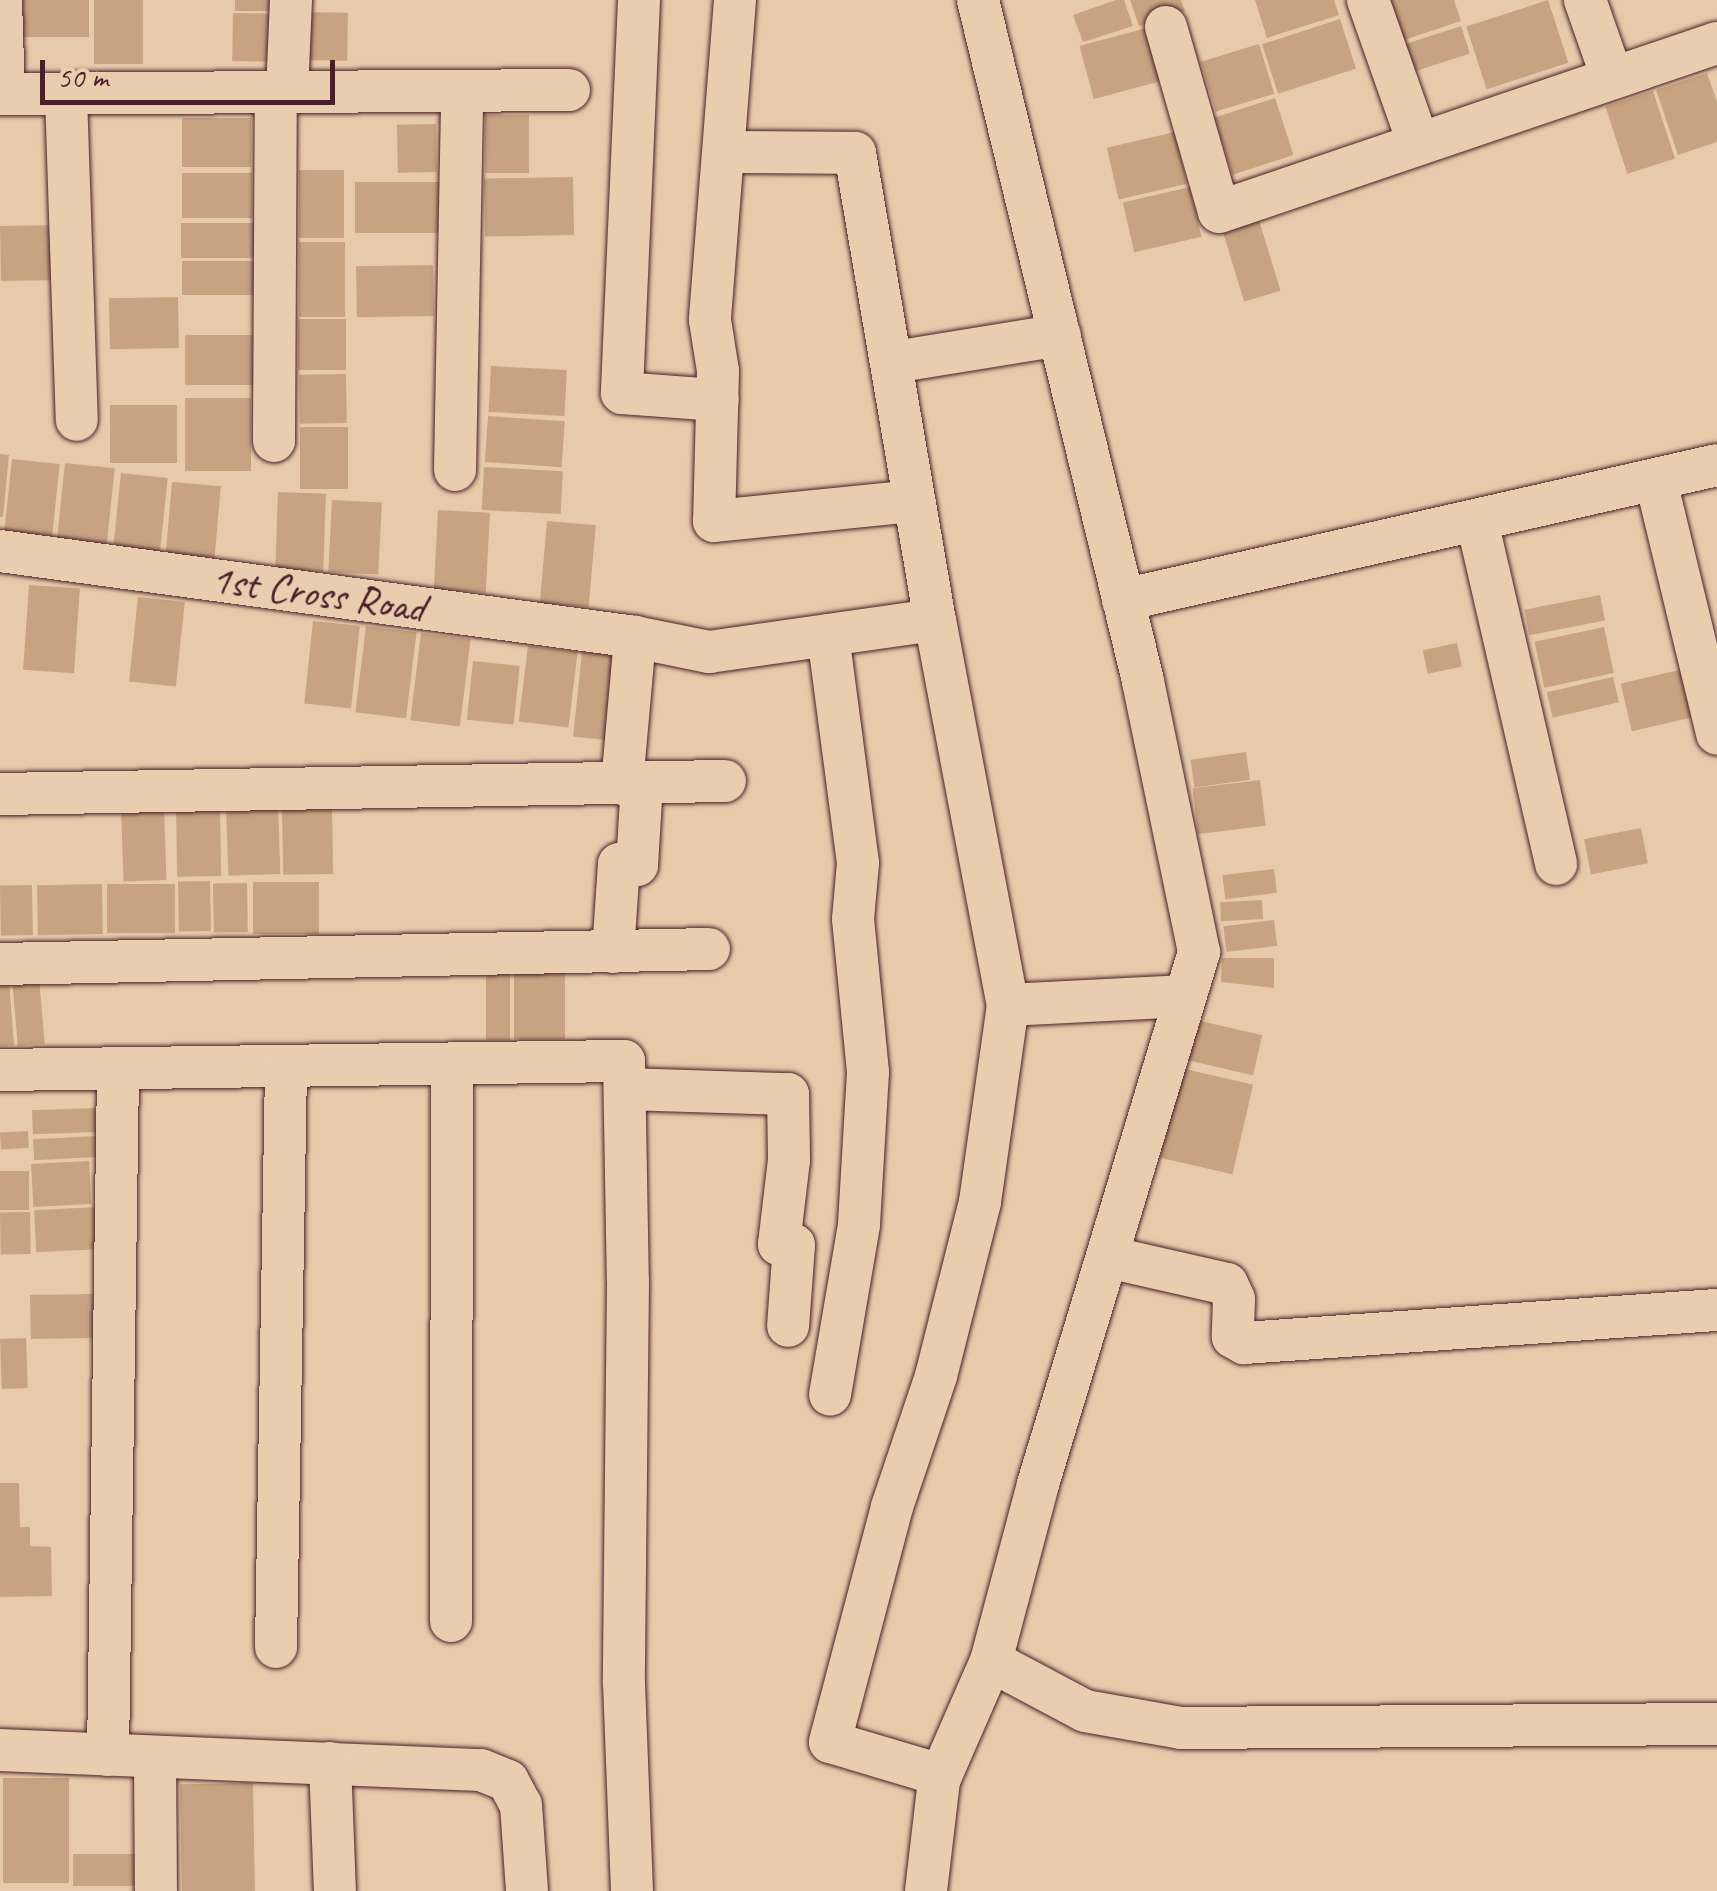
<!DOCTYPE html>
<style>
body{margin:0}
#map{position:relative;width:1717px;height:1891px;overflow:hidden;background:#e7caaa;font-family:Caveat,sans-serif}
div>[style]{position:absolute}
.building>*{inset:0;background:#c7a381;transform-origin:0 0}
.roads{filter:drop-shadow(0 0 2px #4a1f2b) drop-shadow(0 0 2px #4a1f2b)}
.minor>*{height:42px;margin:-21px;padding:0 21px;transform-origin:21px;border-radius:21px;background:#e8cdaf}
span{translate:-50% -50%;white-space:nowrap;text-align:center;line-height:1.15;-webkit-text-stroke:8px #e8cdaf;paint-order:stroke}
.street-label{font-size:42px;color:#4a1f2b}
.scale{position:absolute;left:40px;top:60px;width:295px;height:45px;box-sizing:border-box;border:5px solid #4a1f2b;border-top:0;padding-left:12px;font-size:30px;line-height:35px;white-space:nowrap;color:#4a1f2b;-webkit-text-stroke:8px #e8cdaf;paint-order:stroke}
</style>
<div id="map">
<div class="building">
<div style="left:23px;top:0;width:66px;height:37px"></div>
<div style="left:94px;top:0;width:49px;height:64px"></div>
<div style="left:235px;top:0;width:46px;height:11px"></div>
<div style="clip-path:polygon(1116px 0,1124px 0,1133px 26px,1083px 42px,1073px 15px)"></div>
<div style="clip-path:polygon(1130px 0,1181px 0,1185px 11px,1139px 26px)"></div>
<div style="clip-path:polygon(1255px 0,1334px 0,1339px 15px,1267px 38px)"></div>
<div style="clip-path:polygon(1381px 0,1454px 0,1461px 21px,1395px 43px)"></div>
<div style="left:1548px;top:0;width:66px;height:86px;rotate:72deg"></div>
<div style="left:300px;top:12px;width:48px;height:48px;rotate:1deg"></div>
<div style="left:233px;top:13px;width:47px;height:48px;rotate:1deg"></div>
<div style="left:1340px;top:19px;width:52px;height:82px;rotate:72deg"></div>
<div style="left:1461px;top:26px;width:29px;height:68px;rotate:72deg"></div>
<div style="left:1150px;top:27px;width:55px;height:73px;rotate:75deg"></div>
<div style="left:1259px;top:44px;width:52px;height:61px;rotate:73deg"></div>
<div style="clip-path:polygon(1707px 73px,1717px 102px,1717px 142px,1678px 155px,1656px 90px)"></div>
<div style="left:1653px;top:91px;width:71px;height:50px;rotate:72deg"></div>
<div style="left:1275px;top:98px;width:60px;height:64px;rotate:72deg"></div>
<div style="left:529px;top:115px;width:58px;height:44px;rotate:90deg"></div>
<div style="left:251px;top:118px;width:49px;height:69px;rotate:90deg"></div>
<div style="left:436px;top:124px;width:48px;height:39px;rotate:89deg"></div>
<div style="left:1175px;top:132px;width:53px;height:70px;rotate:77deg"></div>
<div style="left:344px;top:170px;width:68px;height:45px;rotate:90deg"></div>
<div style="left:252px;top:173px;width:45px;height:70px;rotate:90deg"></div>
<div style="left:573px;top:177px;width:58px;height:89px;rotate:89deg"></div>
<div style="left:441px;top:182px;width:51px;height:86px;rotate:90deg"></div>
<div style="left:1190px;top:187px;width:51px;height:69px;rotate:77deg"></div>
<div style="left:1258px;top:217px;width:77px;height:38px;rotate:73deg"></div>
<div style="left:181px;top:223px;width:74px;height:35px"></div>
<div style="left:62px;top:225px;width:55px;height:62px;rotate:89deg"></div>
<div style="left:299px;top:242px;width:46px;height:75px"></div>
<div style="left:256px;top:261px;width:34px;height:74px;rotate:90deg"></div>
<div style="left:433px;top:265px;width:51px;height:77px;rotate:89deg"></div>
<div style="left:178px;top:297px;width:51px;height:69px;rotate:89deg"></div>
<div style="left:346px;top:319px;width:51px;height:48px;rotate:90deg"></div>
<div style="left:185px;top:335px;width:69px;height:50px"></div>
<div style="left:491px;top:366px;width:76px;height:46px;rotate:3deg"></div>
<div style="left:346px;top:374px;width:49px;height:47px;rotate:89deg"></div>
<div style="left:251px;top:398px;width:73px;height:66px;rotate:90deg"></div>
<div style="left:177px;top:405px;width:58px;height:67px;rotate:90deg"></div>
<div style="left:488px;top:416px;width:77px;height:46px;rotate:4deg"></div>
<div style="left:300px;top:427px;width:48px;height:62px"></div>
<div style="clip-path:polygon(0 454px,9px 455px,3px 517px,0 517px)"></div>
<div style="left:12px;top:459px;width:48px;height:76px;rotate:6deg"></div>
<div style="left:65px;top:463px;width:50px;height:78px;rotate:6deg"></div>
<div style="left:484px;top:467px;width:79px;height:43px;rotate:3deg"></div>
<div style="left:121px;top:473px;width:47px;height:78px;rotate:6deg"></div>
<div style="left:172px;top:482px;width:49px;height:76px;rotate:5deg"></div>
<div style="left:278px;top:492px;width:48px;height:78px;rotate:2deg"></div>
<div style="left:332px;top:500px;width:50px;height:72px;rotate:3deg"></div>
<div style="left:438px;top:510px;width:52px;height:80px;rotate:3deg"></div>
<div style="left:547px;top:521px;width:49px;height:82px;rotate:5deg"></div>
<div style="left:29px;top:585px;width:51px;height:85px;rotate:4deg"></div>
<div style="left:1600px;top:595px;width:26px;height:77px;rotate:79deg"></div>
<div style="left:138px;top:597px;width:47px;height:85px;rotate:6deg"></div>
<div style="left:313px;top:621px;width:47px;height:83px;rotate:6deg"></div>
<div style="left:366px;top:626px;width:51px;height:87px;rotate:7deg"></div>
<div style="left:1604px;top:627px;width:47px;height:71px;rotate:78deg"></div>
<div style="left:421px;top:633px;width:50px;height:88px;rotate:7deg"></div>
<div style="left:1457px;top:643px;width:24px;height:35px;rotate:78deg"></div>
<div style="left:528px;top:646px;width:50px;height:76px;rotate:7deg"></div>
<div style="left:582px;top:652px;width:48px;height:85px;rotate:6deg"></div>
<div style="left:473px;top:661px;width:47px;height:59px;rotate:6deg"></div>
<div style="left:1688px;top:668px;width:49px;height:69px;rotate:77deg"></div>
<div style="left:1613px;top:677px;width:26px;height:68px;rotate:77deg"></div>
<div style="left:1246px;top:752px;width:28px;height:56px;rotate:82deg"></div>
<div style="left:1260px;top:780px;width:46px;height:68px;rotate:83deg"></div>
<div style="left:278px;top:805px;width:69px;height:52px;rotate:88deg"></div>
<div style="left:332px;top:807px;width:67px;height:50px;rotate:89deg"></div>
<div style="left:164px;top:808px;width:72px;height:43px;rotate:88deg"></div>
<div style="left:220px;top:808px;width:68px;height:44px;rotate:89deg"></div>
<div style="left:1641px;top:828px;width:36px;height:58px;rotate:79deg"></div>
<div style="left:1274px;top:869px;width:24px;height:52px;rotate:83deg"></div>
<div style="left:210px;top:881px;width:50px;height:32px;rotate:89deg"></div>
<div style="left:253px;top:882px;width:66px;height:52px"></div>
<div style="left:247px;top:883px;width:49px;height:34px;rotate:89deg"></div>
<div style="left:102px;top:884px;width:50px;height:65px;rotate:89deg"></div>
<div style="left:175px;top:884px;width:49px;height:68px;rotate:90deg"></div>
<div style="left:32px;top:885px;width:50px;height:32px;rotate:89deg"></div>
<div style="left:1262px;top:900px;width:19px;height:42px;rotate:87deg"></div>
<div style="left:1274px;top:920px;width:26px;height:51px;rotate:83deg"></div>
<div style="clip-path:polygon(1222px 958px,1274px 958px,1274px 988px,1221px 982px)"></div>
<div style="left:565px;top:969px;width:70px;height:51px;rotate:90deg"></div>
<div style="left:486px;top:970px;width:24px;height:70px"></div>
<div style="left:39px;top:978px;width:66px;height:27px;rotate:85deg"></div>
<div style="clip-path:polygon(9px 981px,14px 1045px,0 1046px,0 982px)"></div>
<div style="left:1196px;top:1020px;width:68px;height:41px;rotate:13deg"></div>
<div style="left:1181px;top:1068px;width:74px;height:92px;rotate:13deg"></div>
<div style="left:95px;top:1108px;width:24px;height:63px;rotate:88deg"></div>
<div style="left:28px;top:1131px;width:17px;height:28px;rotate:87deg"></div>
<div style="left:97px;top:1136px;width:21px;height:64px;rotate:87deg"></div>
<div style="left:89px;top:1161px;width:43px;height:58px;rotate:87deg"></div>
<div style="left:29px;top:1171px;width:39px;height:29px;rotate:90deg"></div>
<div style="left:98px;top:1207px;width:42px;height:64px;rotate:87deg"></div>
<div style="left:30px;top:1212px;width:42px;height:30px;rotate:89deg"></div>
<div style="left:93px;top:1294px;width:44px;height:63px;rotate:89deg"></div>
<div style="left:26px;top:1338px;width:50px;height:26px;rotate:88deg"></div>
<div style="clip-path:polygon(0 1483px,19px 1483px,20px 1527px,30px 1527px,30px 1546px,51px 1547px,52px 1596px,0 1597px)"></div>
<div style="left:3px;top:1778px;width:66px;height:105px"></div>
<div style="left:253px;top:1783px;width:108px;height:73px;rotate:89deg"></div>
<div style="left:73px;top:1854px;width:71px;height:32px"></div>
</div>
<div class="roads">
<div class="minor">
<div style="left:1px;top:0;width:94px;rotate:88.2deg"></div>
<div style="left:639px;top:0;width:393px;rotate:92.5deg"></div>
<div style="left:622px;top:393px;width:96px;rotate:4.2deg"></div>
<div style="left:735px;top:0;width:321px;rotate:94.5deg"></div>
<div style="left:710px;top:320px;width:52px;rotate:81.1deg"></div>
<div style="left:718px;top:371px;width:150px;rotate:91.5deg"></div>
<div style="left:714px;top:521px;width:201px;rotate:-5.7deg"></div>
<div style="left:1368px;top:0;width:151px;rotate:70.6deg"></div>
<div style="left:1585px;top:0;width:82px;rotate:70.7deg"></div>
<div style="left:1166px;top:27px;width:192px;rotate:74deg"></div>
<div style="left:1219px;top:212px;width:526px;rotate:-18.75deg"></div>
<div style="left:287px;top:92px;width:92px;rotate:-87.5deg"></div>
<div style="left:0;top:94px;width:569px;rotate:-0.4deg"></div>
<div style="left:66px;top:95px;width:325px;rotate:88.1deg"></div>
<div style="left:726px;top:152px;width:129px;rotate:0.4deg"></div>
<div style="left:855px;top:153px;width:474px;rotate:80.3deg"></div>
<div style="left:935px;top:620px;width:392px;rotate:79.3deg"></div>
<div style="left:1008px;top:1005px;width:199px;rotate:98.1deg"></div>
<div style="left:980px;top:1202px;width:179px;rotate:104.2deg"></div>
<div style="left:936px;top:1376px;width:138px;rotate:108.6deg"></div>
<div style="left:892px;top:1507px;width:243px;rotate:104.8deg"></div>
<div style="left:830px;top:1742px;width:116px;rotate:16.6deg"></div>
<div style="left:894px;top:362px;width:168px;rotate:-9.2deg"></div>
<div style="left:274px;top:441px;width:348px;rotate:-89.7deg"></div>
<div style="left:455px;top:470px;width:379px;rotate:-88.9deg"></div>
<div style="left:1656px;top:481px;width:260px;rotate:76.4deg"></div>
<div style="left:1477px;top:521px;width:352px;rotate:77deg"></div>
<div style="left:0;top:551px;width:641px;rotate:7.71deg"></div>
<div style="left:635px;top:637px;width:76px;rotate:11.5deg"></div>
<div style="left:709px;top:652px;width:228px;rotate:-8.1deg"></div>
<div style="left:1123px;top:600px;width:609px;rotate:-12.8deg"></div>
<div style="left:828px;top:635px;width:230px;rotate:82.5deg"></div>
<div style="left:858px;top:863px;width:56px;rotate:95.1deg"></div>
<div style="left:853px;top:919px;width:154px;rotate:84.4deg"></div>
<div style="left:868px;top:1072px;width:153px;rotate:93.4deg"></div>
<div style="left:859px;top:1225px;width:172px;rotate:99.7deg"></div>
<div style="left:622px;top:784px;width:148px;rotate:-84.9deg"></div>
<div style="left:0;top:794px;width:725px;rotate:-1.03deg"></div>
<div style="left:613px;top:952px;width:88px;rotate:-86.1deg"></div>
<div style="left:619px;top:864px;width:18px;rotate:3deg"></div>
<div style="left:637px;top:865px;width:82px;rotate:-86.5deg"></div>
<div style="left:0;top:964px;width:709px;rotate:-1.21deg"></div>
<div style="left:1008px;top:1005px;width:177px;rotate:-2.9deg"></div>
<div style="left:0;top:1070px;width:624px;rotate:-0.83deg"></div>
<div style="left:624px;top:1061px;width:220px;rotate:89deg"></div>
<div style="left:628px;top:1281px;width:402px;rotate:90.6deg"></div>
<div style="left:624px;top:1683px;width:208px;rotate:87.8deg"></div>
<div style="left:625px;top:1089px;width:163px;rotate:1.8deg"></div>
<div style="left:788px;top:1094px;width:66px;rotate:89.1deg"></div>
<div style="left:789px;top:1160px;width:85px;rotate:96.8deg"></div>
<div style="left:779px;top:1244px;width:15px;rotate:4deg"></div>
<div style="left:794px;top:1245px;width:81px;rotate:94.2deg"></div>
<div style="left:1108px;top:1257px;width:122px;rotate:12.8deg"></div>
<div style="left:1227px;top:1284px;width:17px;rotate:65deg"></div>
<div style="left:1234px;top:1299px;width:38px;rotate:92deg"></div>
<div style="left:1233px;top:1337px;width:13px;rotate:29deg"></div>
<div style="left:1244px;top:1343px;width:474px;rotate:-4deg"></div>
<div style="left:451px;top:1621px;width:557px;rotate:-89.9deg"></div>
<div style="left:276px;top:1647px;width:580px;rotate:-89.01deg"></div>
<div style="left:991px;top:1661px;width:106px;rotate:28deg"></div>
<div style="left:1085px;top:1711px;width:97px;rotate:10deg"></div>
<div style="left:1181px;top:1728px;width:536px;rotate:-0.43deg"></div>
<div style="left:0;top:1750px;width:481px;rotate:2.4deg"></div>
<div style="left:481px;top:1770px;width:29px;rotate:22deg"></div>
<div style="left:508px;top:1781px;width:27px;rotate:62deg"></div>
<div style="left:521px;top:1805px;width:86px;rotate:86deg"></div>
<div style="left:108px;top:1755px;width:686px;rotate:-89.16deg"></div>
<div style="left:155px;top:1758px;width:133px;rotate:89.6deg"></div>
<div style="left:330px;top:1763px;width:128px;rotate:87.8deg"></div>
<div style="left:926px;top:1891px;width:112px;rotate:-83.3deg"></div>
<div style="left:939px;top:1780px;width:130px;rotate:-66.4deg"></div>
<div style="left:991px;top:1661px;width:183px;rotate:-75.1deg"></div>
<div style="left:1038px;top:1484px;width:556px;rotate:-73.16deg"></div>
<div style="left:1199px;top:952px;width:277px;rotate:-101.7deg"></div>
<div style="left:1143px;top:681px;width:701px;rotate:-103.62deg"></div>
</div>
</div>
<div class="street-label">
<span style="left:318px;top:594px;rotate:8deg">1st Cross Road</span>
</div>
<div class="scale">50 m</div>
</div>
